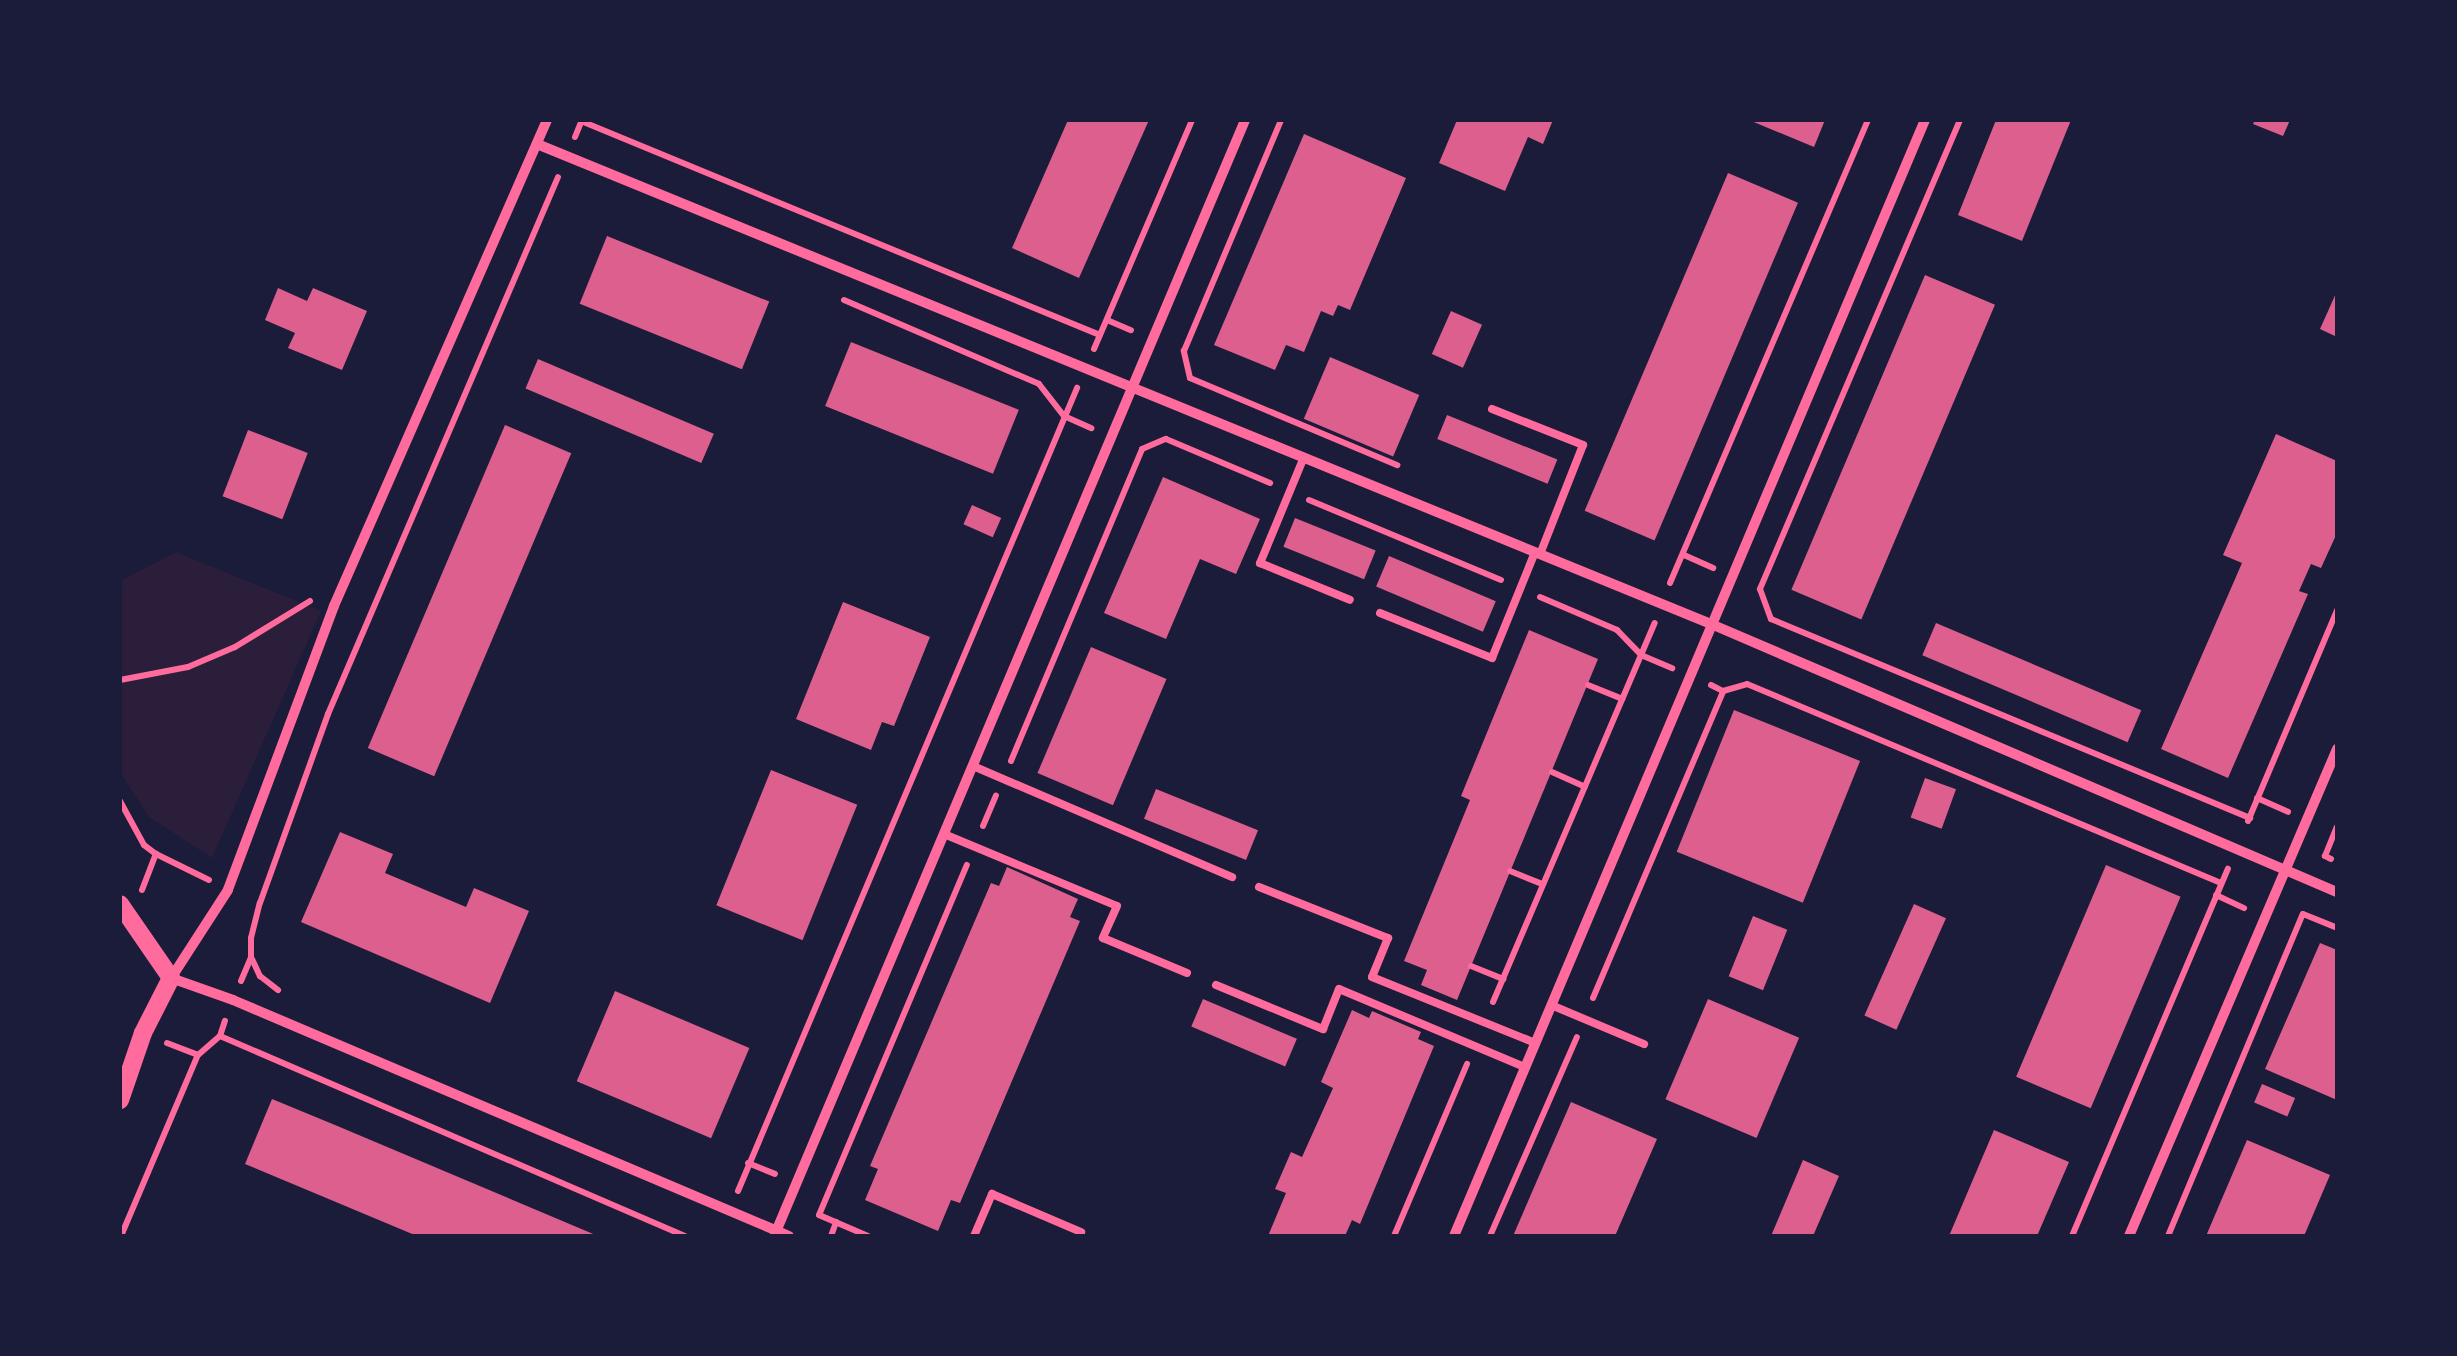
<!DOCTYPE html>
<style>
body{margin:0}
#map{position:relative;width:2457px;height:1356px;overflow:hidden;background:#1b1b3a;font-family:"Asap Condensed",sans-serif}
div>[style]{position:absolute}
.green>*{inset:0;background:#2a1e3b}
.building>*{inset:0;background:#dd5f8e;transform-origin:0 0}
.path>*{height:6px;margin:-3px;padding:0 3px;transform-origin:3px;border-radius:3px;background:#ff6b9d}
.service>*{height:8px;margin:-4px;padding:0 4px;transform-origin:4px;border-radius:4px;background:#ff6b9d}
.minor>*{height:10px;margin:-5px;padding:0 5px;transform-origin:5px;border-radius:5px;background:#ff6b9d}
.tertiary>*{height:18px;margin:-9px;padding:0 9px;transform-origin:9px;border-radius:9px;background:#ff6b9d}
span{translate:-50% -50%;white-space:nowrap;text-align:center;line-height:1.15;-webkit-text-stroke:10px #1b1b3a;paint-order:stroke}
.frame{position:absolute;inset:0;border:122px solid #1b1b3a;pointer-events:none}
</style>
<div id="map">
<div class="green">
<div style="clip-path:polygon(176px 552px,321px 611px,212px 858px,149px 817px,120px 772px,120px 581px)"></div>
</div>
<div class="building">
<div style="clip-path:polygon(1068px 120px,1149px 120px,1079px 278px,1012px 248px)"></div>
<div style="clip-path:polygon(1457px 120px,1553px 120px,1543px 144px,1528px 137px,1505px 191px,1439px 163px)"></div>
<div style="clip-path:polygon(1749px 120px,1825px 120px,1814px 147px)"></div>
<div style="clip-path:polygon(1996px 120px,2071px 120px,2022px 241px,1958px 215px)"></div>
<div style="clip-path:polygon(2255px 120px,2290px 120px,2283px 136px,2253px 124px)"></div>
<div style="clip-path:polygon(1304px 134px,1406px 178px,1350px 310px,1338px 305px,1333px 316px,1321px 311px,1304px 352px,1286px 345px,1275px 370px,1214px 345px)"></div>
<div style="left:1728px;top:173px;width:76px;height:367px;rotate:23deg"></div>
<div style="left:607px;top:236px;width:175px;height:73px;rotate:22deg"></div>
<div style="left:1925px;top:275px;width:76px;height:342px;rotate:23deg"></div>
<div style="clip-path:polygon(278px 288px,307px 301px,313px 288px,367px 311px,342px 370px,288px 348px,295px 333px,265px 320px)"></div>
<div style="clip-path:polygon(2337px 291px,2337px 337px,2320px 329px)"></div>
<div style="left:1451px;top:311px;width:34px;height:47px;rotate:24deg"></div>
<div style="left:851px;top:342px;width:181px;height:69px;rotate:22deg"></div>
<div style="left:1330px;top:357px;width:97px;height:67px;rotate:23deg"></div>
<div style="left:538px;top:359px;width:191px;height:32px;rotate:23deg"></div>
<div style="left:1447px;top:415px;width:119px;height:26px;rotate:22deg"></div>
<div style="left:505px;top:425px;width:72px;height:351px;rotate:23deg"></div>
<div style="left:248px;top:430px;width:64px;height:71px;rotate:21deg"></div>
<div style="clip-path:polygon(2276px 434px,2337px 461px,2337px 533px,2321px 568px,2311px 564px,2299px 591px,2308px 594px,2228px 778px,2161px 749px,2242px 563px,2223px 555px)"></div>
<div style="clip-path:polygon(1163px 477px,1260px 519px,1236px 574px,1200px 559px,1166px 639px,1104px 613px)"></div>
<div style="left:972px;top:505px;width:32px;height:21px;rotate:24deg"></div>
<div style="left:1295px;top:518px;width:87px;height:31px;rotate:22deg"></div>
<div style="left:1389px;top:556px;width:116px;height:33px;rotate:23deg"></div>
<div style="clip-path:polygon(843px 602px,930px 637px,894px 726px,882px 722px,871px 750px,796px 719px)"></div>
<div style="left:1936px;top:623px;width:223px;height:35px;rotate:23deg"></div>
<div style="clip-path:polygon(1529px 630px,1598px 659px,1457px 1000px,1421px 985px,1427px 970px,1404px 961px,1470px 800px,1461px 796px)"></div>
<div style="left:1091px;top:647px;width:82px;height:137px;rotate:23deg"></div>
<div style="left:1734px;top:710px;width:136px;height:153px;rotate:22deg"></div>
<div style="left:771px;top:770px;width:93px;height:146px;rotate:22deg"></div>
<div style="left:1925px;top:778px;width:33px;height:42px;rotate:20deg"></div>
<div style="left:1156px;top:789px;width:110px;height:32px;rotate:22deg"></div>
<div style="clip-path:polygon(340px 832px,393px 854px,385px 873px,466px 907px,474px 888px,529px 911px,490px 1003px,301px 922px)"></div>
<div style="left:2106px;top:865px;width:81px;height:230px;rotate:23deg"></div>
<div style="clip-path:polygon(1007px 867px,1078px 899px,1070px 917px,1080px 921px,960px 1203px,951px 1200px,938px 1231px,865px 1200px,878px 1169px,870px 1166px,991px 883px,999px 886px)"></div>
<div style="left:1914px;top:904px;width:35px;height:122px;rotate:24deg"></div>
<div style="left:1753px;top:916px;width:37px;height:65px;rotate:22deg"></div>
<div style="clip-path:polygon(2320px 943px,2337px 950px,2337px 1100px,2265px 1069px)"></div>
<div style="left:615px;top:991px;width:146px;height:98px;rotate:23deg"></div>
<div style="left:1203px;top:999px;width:102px;height:30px;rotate:23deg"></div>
<div style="left:1708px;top:999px;width:99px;height:109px;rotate:23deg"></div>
<div style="clip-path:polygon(1352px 1010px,1369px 1018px,1372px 1011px,1421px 1032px,1418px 1039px,1434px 1046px,1360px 1224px,1352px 1220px,1345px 1236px,1268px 1236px,1286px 1193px,1275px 1189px,1291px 1152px,1302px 1157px,1333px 1088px,1321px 1082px)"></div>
<div style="left:2262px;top:1084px;width:36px;height:20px;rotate:23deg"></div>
<div style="clip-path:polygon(272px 1099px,335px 1125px,598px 1236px,417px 1236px,245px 1164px)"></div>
<div style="clip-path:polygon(1571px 1102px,1657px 1139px,1615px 1236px,1513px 1236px)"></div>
<div style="clip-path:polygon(1994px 1130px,2069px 1162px,2037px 1236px,1949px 1236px)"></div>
<div style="clip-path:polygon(2247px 1140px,2330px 1175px,2304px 1236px,2206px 1236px)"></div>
<div style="clip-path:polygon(1803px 1160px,1839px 1176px,1813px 1236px,1771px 1236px)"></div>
</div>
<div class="path">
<div style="left:1960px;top:120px;width:510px;rotate:113.1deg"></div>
<div style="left:1760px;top:589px;width:32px;rotate:70deg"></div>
<div style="left:1771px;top:619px;width:519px;rotate:22.56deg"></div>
<div style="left:581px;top:121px;width:561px;rotate:22.41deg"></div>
<div style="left:575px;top:137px;width:18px;rotate:-68deg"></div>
<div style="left:844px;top:300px;width:212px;rotate:23.3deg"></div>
<div style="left:1039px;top:384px;width:41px;rotate:52deg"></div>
<div style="left:1064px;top:416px;width:30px;rotate:24deg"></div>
<div style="left:1107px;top:320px;width:26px;rotate:23deg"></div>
<div style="left:1094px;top:349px;width:249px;rotate:-66.8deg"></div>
<div style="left:1190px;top:378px;width:225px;rotate:22.8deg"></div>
<div style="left:1190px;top:378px;width:28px;rotate:-103deg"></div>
<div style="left:1184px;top:351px;width:251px;rotate:-67.2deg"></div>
<div style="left:1309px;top:500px;width:208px;rotate:22.6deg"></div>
<div style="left:1684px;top:555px;width:32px;rotate:24deg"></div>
<div style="left:1670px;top:583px;width:504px;rotate:-66.85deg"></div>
<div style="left:1540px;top:597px;width:84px;rotate:23.2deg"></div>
<div style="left:1617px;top:630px;width:35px;rotate:46deg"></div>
<div style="left:1641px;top:655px;width:34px;rotate:23deg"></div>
<div style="left:120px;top:680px;width:69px;rotate:-10.8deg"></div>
<div style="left:188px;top:667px;width:51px;rotate:-23.1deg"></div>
<div style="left:235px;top:647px;width:88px;rotate:-31.5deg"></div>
<div style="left:1588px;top:685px;width:37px;rotate:22deg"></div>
<div style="left:1711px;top:685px;width:13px;rotate:27deg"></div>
<div style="left:1723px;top:691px;width:25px;rotate:-16deg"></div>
<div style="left:1747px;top:684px;width:514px;rotate:22.77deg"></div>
<div style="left:1011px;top:761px;width:338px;rotate:-67.2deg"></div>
<div style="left:1142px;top:449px;width:26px;rotate:-23deg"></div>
<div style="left:1166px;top:439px;width:113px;rotate:22.9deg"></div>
<div style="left:1552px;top:772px;width:36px;rotate:24deg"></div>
<div style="left:2257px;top:798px;width:34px;rotate:24deg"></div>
<div style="left:120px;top:801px;width:50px;rotate:61.4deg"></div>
<div style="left:144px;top:845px;width:15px;rotate:37deg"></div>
<div style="left:2248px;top:821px;width:229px;rotate:-67.1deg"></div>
<div style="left:983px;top:826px;width:33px;rotate:-67deg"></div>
<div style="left:2331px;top:859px;width:7px;rotate:-153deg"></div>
<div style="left:2325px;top:856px;width:31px;rotate:-68deg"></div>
<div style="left:1510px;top:871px;width:35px;rotate:22deg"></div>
<div style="left:142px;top:890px;width:39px;rotate:-69deg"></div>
<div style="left:156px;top:854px;width:59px;rotate:26.1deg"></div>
<div style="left:2216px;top:895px;width:31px;rotate:25deg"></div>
<div style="left:252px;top:959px;width:19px;rotate:65deg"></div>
<div style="left:260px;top:976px;width:23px;rotate:38deg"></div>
<div style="left:1471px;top:966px;width:35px;rotate:22deg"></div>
<div style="left:241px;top:981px;width:25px;rotate:-67deg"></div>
<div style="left:251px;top:958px;width:20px;rotate:-90deg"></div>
<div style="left:251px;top:938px;width:36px;rotate:-76deg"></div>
<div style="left:260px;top:903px;width:201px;rotate:-70.2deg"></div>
<div style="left:328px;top:714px;width:584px;rotate:-66.81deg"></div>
<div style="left:1593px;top:998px;width:333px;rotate:-67deg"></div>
<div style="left:1493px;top:1002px;width:412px;rotate:-66.9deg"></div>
<div style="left:220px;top:1036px;width:506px;rotate:23.27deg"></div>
<div style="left:167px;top:1043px;width:33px;rotate:21deg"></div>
<div style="left:748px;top:1163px;width:29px;rotate:22deg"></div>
<div style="left:738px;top:1191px;width:872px;rotate:-67.11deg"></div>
<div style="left:121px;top:1236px;width:197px;rotate:-67deg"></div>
<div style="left:198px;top:1055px;width:29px;rotate:-41deg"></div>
<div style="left:220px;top:1036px;width:16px;rotate:-72deg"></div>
<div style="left:831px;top:1236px;width:15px;rotate:-70deg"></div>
<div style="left:868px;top:1236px;width:53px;rotate:-156.8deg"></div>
<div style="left:819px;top:1215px;width:380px;rotate:-67.1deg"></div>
<div style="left:1394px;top:1236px;width:187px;rotate:-67deg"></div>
<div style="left:1490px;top:1236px;width:217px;rotate:-66.4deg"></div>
<div style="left:2072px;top:1236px;width:399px;rotate:-67deg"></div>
<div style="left:2168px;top:1236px;width:349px;rotate:-67.3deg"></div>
<div style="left:2303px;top:914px;width:37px;rotate:22deg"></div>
</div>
<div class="service">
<div style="left:1492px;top:409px;width:98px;rotate:21.6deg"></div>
<div style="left:1583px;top:445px;width:117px;rotate:111.5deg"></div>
<div style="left:1304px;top:457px;width:115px;rotate:112.5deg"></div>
<div style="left:1260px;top:563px;width:97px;rotate:22.3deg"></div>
<div style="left:1380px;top:613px;width:121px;rotate:21.9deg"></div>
<div style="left:1492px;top:658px;width:114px;rotate:-67.9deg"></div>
<div style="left:973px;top:766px;width:282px;rotate:23.2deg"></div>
<div style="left:944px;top:834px;width:187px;rotate:22.6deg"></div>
<div style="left:1117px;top:906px;width:35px;rotate:114deg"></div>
<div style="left:1103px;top:938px;width:91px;rotate:22.6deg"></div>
<div style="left:1259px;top:887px;width:139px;rotate:21.6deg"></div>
<div style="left:1388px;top:938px;width:42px;rotate:112.3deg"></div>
<div style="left:1372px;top:977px;width:176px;rotate:22deg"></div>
<div style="left:1216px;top:985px;width:116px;rotate:22.4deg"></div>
<div style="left:1323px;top:1029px;width:43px;rotate:-68.2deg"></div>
<div style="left:1339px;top:989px;width:202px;rotate:22.8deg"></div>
<div style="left:1551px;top:1005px;width:101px;rotate:22.8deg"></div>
<div style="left:974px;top:1236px;width:46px;rotate:-66.8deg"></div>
<div style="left:992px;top:1194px;width:97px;rotate:23.1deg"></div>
</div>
<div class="minor">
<div style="left:547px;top:120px;width:531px;rotate:113.67deg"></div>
<div style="left:334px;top:606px;width:303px;rotate:110.5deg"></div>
<div style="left:228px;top:890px;width:105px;rotate:122.9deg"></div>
<div style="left:171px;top:978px;width:66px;rotate:19.5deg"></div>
<div style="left:233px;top:1000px;width:604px;rotate:23deg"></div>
<div style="left:537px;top:144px;width:1268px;rotate:22.24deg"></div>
<div style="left:1711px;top:624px;width:681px;rotate:23.18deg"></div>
<div style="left:775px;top:1234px;width:1209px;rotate:-67.12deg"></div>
<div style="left:1454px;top:1236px;width:1211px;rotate:-67.12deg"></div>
<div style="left:2129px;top:1236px;width:530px;rotate:-66.87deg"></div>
</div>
<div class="tertiary">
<div style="left:120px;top:904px;width:90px;rotate:55.4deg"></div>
<div style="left:171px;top:978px;width:62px;rotate:117deg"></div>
<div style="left:143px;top:1033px;width:71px;rotate:108.9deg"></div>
</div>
<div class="frame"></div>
</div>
